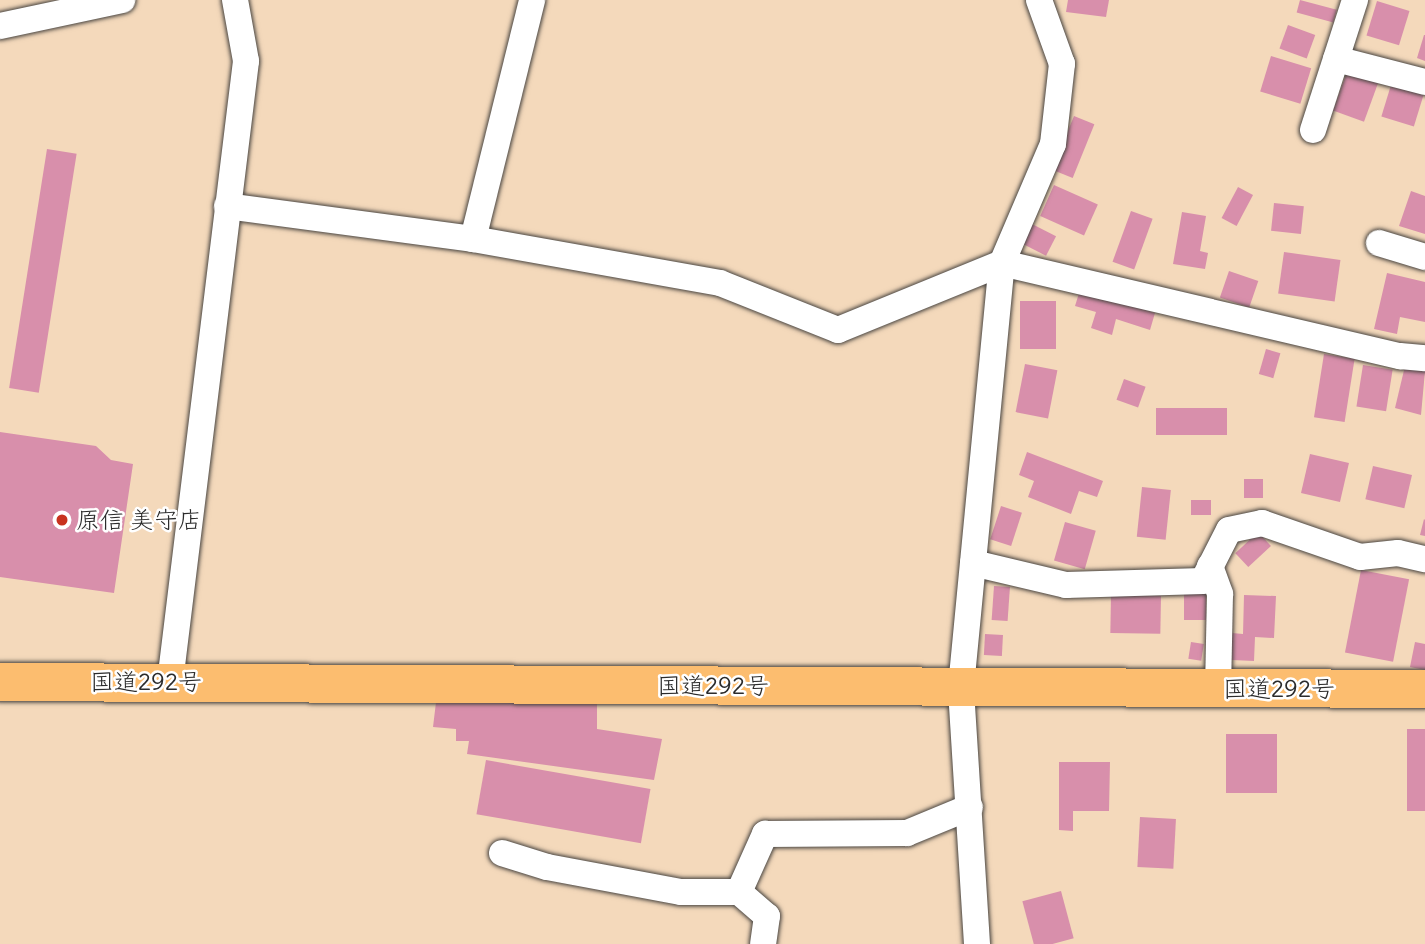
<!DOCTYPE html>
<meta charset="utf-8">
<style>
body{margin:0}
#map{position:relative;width:1425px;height:944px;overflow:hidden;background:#f4d9bb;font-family:Delius,"Klee One",sans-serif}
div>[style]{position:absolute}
.building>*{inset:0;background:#d88fab;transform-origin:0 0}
.roads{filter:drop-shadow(0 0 2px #494541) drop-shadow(0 0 2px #494541)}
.minor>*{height:26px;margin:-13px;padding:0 13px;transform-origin:13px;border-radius:13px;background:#fff}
.trunk>*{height:38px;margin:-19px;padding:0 19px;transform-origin:19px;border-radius:19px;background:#fcbd6f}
.dots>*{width:19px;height:19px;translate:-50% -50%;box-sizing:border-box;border:4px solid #fff;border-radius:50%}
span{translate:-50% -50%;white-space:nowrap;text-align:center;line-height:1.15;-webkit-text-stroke:5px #fff;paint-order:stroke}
.poi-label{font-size:24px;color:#2b2b2b}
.left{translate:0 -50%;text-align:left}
.street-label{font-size:24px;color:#2b2b2b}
</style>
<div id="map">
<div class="building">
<div style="clip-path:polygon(1068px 0,1109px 0,1106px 17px,1066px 12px)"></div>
<div style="left:1300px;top:0;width:38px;height:13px;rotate:15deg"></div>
<div style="left:1377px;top:1px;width:34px;height:36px;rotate:17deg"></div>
<div style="left:1288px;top:25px;width:29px;height:25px;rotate:20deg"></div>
<div style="clip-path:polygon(1424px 35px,1425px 35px,1425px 61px,1417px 58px)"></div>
<div style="left:1271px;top:56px;width:42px;height:37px;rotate:17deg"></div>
<div style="left:1347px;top:72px;width:33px;height:41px;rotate:20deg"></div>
<div style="left:1391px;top:85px;width:34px;height:33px;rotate:17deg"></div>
<div style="left:1074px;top:116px;width:22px;height:58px;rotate:22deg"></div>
<div style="left:47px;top:149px;width:30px;height:242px;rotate:9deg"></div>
<div style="left:1054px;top:185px;width:48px;height:34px;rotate:24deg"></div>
<div style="left:1238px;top:187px;width:17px;height:35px;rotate:28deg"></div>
<div style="clip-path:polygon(1411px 191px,1425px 196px,1425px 234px,1399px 226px)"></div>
<div style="left:1274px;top:203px;width:30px;height:28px;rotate:6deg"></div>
<div style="left:1131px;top:211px;width:23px;height:54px;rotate:20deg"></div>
<div style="clip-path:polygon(1182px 212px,1206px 216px,1200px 251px,1208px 253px,1205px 269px,1173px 264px)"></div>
<div style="left:1032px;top:224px;width:27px;height:22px;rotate:27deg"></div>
<div style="left:1284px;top:252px;width:57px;height:42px;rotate:8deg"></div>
<div style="left:1229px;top:271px;width:31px;height:28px;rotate:19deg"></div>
<div style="clip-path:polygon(1387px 273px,1425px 282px,1425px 322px,1400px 317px,1397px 334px,1374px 329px)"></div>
<div style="clip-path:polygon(1080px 290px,1155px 313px,1150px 330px,1116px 319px,1112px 335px,1091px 328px,1096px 312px,1075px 306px)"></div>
<div style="left:1020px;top:301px;width:36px;height:48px"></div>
<div style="left:1266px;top:349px;width:15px;height:26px;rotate:16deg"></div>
<div style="left:1324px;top:354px;width:31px;height:64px;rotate:9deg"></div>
<div style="left:1025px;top:364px;width:33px;height:49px;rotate:11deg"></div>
<div style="left:1363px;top:365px;width:30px;height:42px;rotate:9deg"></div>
<div style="clip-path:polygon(1405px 366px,1425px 371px,1421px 415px,1395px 408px)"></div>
<div style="left:1124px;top:379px;width:23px;height:22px;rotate:20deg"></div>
<div style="left:1156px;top:408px;width:71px;height:27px"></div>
<div style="clip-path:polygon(0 432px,96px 446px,111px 460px,133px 464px,114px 593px,0 577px)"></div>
<div style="clip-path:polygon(1027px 452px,1103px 481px,1097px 497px,1079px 491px,1071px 514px,1028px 497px,1034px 481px,1019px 475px)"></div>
<div style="left:1310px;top:454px;width:40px;height:40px;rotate:13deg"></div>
<div style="left:1373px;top:466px;width:40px;height:34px;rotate:13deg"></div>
<div style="left:1263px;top:479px;width:19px;height:19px;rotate:90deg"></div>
<div style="left:1142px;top:487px;width:29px;height:50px;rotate:6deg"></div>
<div style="left:1191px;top:500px;width:20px;height:15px"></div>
<div style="left:1001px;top:506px;width:22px;height:35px;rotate:18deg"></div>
<div style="clip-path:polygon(1424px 519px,1425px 520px,1425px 536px,1420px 535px)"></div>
<div style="left:1065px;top:522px;width:32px;height:40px;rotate:16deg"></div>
<div style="left:1258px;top:532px;width:19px;height:31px;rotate:47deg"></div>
<div style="left:1361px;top:570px;width:49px;height:84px;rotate:11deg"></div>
<div style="left:994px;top:586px;width:16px;height:34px;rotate:4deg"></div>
<div style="left:1184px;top:589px;width:22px;height:31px"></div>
<div style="left:1111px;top:595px;width:50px;height:38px;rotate:1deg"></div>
<div style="clip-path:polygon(1244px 595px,1276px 596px,1274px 638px,1255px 637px,1254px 661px,1232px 660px,1232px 633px,1243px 634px)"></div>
<div style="left:985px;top:634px;width:18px;height:21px;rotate:3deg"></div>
<div style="left:1191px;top:642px;width:13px;height:17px;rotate:9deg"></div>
<div style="clip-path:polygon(1415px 642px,1425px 644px,1425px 670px,1410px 667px)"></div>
<div style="clip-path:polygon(437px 694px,597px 703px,597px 729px,662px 739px,654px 780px,467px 754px,469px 741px,456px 741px,456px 729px,433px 727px)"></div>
<div style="left:1407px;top:729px;width:18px;height:82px"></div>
<div style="left:1277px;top:734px;width:59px;height:51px;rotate:90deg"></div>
<div style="left:486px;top:760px;width:167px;height:55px;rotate:10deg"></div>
<div style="clip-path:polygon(1059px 762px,1110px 762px,1109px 811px,1073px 811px,1073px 831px,1059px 830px)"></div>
<div style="left:1140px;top:817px;width:36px;height:50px;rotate:3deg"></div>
<div style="left:1061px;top:891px;width:49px;height:40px;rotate:75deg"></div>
</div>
<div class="roads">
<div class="minor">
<div style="left:0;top:26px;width:125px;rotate:-12deg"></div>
<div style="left:1336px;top:59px;width:92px;rotate:14.5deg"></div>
<div style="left:1313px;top:130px;width:137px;rotate:-72.1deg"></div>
<div style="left:227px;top:206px;width:248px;rotate:7.6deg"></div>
<div style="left:473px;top:239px;width:251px;rotate:10.1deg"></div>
<div style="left:720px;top:283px;width:127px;rotate:21.7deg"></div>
<div style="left:838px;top:330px;width:177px;rotate:-22.2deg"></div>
<div style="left:1002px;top:263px;width:409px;rotate:13.2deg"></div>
<div style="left:1400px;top:356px;width:25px;rotate:5deg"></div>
<div style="left:473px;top:239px;width:246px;rotate:-76.1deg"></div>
<div style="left:1379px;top:243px;width:48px;rotate:16.9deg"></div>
<div style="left:973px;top:563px;width:96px;rotate:13.3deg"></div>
<div style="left:1066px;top:585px;width:137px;rotate:-1.7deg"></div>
<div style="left:1203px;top:581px;width:57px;rotate:-63deg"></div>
<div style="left:1229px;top:530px;width:34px;rotate:-12deg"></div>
<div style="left:1262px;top:523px;width:104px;rotate:19.1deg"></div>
<div style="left:1360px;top:557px;width:38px;rotate:-6deg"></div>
<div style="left:1398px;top:553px;width:28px;rotate:13deg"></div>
<div style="left:1210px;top:566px;width:30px;rotate:70deg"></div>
<div style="left:1220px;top:594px;width:95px;rotate:91.2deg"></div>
<div style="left:170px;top:682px;width:626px;rotate:-83.02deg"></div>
<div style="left:246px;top:61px;width:62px;rotate:-100.2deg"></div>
<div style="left:502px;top:853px;width:47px;rotate:17.3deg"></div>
<div style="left:547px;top:867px;width:136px;rotate:10.6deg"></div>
<div style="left:681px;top:892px;width:58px"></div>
<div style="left:739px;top:892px;width:64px;rotate:-65.9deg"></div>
<div style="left:765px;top:834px;width:142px;rotate:-0.4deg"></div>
<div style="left:907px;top:833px;width:68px;rotate:-22.4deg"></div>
<div style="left:739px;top:892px;width:37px;rotate:41deg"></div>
<div style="left:767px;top:916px;width:28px;rotate:98deg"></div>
<div style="left:977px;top:944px;width:257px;rotate:-93.6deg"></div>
<div style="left:961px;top:687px;width:426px;rotate:-84.5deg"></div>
<div style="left:1002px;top:263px;width:129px;rotate:-66.8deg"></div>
<div style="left:1053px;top:144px;width:81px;rotate:-83.6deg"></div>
<div style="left:1062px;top:64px;width:68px;rotate:-109.8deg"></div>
</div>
<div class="trunk">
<div style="left:0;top:682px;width:1425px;rotate:0.28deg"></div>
</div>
</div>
<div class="dots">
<div style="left:62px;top:520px;background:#c8321e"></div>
</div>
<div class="poi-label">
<span class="left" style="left:76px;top:520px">原信 美守店</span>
</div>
<div class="street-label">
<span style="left:146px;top:682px">国道292号</span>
<span style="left:713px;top:686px">国道292号</span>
<span style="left:1279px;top:689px">国道292号</span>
</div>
</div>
